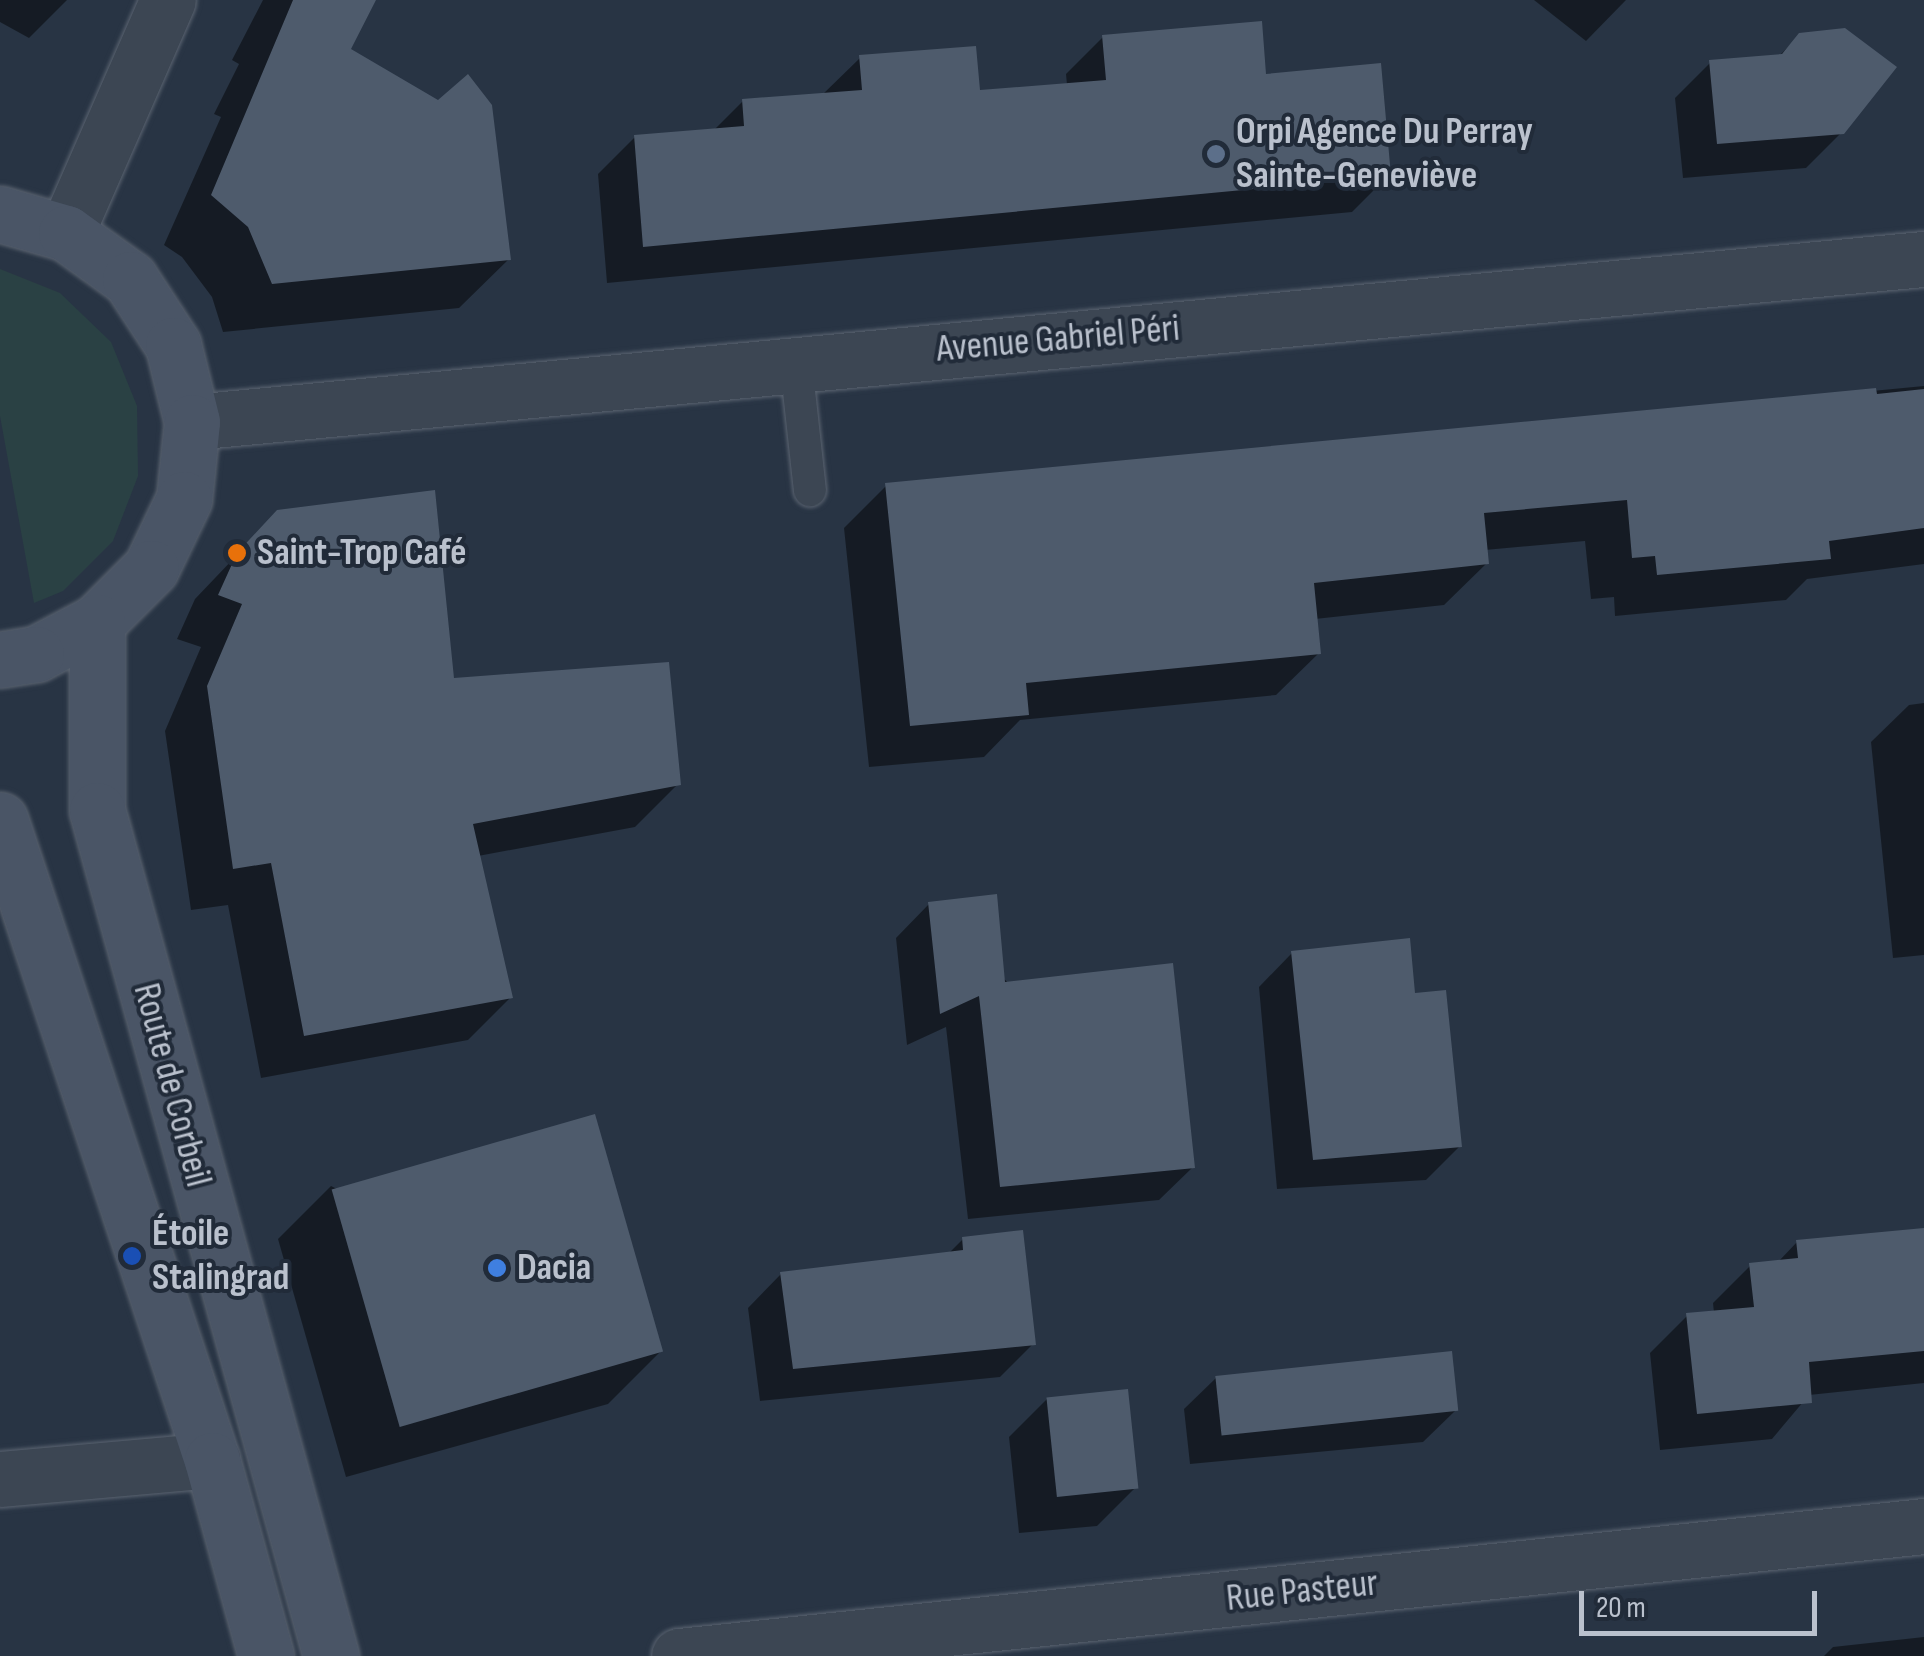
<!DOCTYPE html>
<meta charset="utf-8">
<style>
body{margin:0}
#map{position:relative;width:1924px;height:1656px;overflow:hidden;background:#283444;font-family:"Sofia Sans Condensed",sans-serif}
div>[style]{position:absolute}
.green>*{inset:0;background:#2a4144}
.shadow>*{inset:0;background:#0007}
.building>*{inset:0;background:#4e5b6c;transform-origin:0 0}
.roads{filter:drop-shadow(0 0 2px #5b6471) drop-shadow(0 0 2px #5b6471)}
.service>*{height:32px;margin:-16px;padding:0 16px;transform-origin:16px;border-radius:16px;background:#3c4653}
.minor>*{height:55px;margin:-27.5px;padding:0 27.5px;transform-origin:27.5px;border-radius:27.5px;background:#3c4653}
.tertiary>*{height:55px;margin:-27.5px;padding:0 27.5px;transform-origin:27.5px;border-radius:27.5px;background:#3c4653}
.secondary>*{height:55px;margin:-27.5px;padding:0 27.5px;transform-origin:27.5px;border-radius:27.5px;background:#4a5566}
.dots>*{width:28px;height:28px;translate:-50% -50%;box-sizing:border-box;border:5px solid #212b39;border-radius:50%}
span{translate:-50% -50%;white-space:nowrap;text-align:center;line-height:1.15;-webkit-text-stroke:8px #212b39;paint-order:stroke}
.poi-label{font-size:38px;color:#bac1cd;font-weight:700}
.left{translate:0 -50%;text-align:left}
.street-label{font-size:38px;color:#bac1cd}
.scale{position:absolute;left:1579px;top:1591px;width:238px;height:45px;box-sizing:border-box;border:5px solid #bac1cd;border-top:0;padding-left:12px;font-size:30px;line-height:35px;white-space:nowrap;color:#bac1cd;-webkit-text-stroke:8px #212b39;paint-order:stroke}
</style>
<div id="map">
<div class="green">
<div style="clip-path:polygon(0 269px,60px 293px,111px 342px,137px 406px,138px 476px,113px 541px,63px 591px,34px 603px,0 416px)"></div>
</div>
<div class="shadow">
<div style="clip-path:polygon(0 0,67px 0,29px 38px,0 22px)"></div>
<div style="clip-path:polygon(263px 0,373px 0,347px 50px,438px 103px,509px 259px,459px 308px,223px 332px,212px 297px,182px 257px,164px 245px,221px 117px,214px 114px,239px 64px,232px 60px)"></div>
<div style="clip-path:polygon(1534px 0,1626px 0,1586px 41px)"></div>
<div style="clip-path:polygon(1800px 35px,1842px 132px,1806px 168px,1683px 178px,1675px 98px,1710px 63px,1778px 57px)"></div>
<div style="clip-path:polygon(1103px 37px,1264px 77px,1389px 175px,1352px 212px,607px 283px,598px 174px,635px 137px,713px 131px,743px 101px,822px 95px,860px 58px,978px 93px,1067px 85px,1066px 74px)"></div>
<div style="clip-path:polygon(1924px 386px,1924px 564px,1807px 579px,1786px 600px,1615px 616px,1614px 597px,1591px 599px,1585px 541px,1485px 550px,1487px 563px,1444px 605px,1315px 619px,1319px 653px,1276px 695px,1020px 720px,984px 757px,869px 767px,844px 528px,886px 486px)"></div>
<div style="clip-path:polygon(278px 512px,451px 681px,678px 784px,635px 827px,478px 856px,511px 997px,468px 1040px,261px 1078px,228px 905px,191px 910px,165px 731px,201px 647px,177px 639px,195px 599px)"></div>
<div style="clip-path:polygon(1924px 703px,1924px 955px,1893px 958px,1871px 742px,1909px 705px)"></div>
<div style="clip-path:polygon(929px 904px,1193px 1167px,1159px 1200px,968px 1219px,946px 1027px,907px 1045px,896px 938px)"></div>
<div style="clip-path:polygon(1292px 953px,1412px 995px,1459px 1147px,1426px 1180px,1277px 1189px,1259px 987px)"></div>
<div style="clip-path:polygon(331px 1186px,661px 1351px,608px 1404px,346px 1477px,278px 1239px)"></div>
<div style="clip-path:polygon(1924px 1231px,1924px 1383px,1809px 1395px,1772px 1439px,1660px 1450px,1650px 1353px,1688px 1315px,1714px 1313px,1713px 1303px,1751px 1265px,1777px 1263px,1797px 1242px)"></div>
<div style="clip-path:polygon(963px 1239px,1033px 1344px,1000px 1377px,760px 1401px,748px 1308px,781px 1274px,948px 1254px)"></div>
<div style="clip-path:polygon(1217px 1377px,1456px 1410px,1423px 1442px,1190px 1464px,1184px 1409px)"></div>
<div style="clip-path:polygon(1047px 1399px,1135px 1488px,1097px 1526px,1019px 1533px,1009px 1437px)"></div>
<div style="clip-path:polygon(1924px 1637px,1924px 1656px,1824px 1656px,1833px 1647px)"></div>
</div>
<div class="building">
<div style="clip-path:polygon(293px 0,376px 0,351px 49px,438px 100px,468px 74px,492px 105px,511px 260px,272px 284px,248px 227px,211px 195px)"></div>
<div style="clip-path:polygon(1262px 21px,1266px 74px,1381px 63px,1391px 176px,643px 247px,634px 135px,744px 126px,742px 99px,862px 90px,859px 55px,976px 46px,980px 90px,1106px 80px,1102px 35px)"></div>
<div style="clip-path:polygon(1845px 28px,1897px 67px,1844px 134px,1717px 144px,1709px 60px,1782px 54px,1799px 33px)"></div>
<div style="clip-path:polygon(1876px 388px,1877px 394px,1924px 389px,1924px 528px,1829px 541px,1831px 559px,1657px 575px,1655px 556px,1632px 558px,1627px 500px,1484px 513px,1489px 564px,1314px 583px,1321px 654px,1026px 683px,1029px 715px,910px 726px,885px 483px)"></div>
<div style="clip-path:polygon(435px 490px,454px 678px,669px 662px,681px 785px,473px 824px,513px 998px,304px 1036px,271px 863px,233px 869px,207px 686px,242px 604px,218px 595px,237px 553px,277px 510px)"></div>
<div style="clip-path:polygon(997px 894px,1005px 982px,1173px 963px,1195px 1168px,1000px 1187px,979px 996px,940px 1014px,928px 902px)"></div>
<div style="clip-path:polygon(1410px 938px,1415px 993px,1446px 990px,1462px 1147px,1313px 1160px,1291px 951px)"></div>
<div style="left:595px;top:1114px;width:247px;height:274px;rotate:74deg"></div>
<div style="clip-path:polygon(1924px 1228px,1924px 1351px,1809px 1362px,1812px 1403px,1697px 1414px,1686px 1313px,1754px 1307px,1749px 1263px,1798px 1258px,1796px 1240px)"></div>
<div style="clip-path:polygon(1023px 1230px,1036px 1345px,793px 1369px,780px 1272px,963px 1250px,962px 1237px)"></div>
<div style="left:1452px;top:1351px;width:60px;height:238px;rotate:84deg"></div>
<div style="left:1128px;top:1389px;width:100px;height:82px;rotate:84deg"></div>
</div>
<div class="roads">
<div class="service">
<div style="left:796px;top:364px;width:127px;rotate:83.7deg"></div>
</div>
<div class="minor">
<div style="left:66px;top:233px;width:254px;rotate:-66.4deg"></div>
<div style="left:0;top:1479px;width:213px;rotate:-5.1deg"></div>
<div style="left:679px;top:1656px;width:1252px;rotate:-5.96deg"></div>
</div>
<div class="tertiary">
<div style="left:192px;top:422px;width:1740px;rotate:-5.38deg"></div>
</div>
<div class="secondary">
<div style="left:0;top:214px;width:69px;rotate:16.1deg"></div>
<div style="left:66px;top:233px;width:79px;rotate:35.7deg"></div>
<div style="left:130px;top:279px;width:79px;rotate:56.9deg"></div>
<div style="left:173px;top:345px;width:79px;rotate:76.1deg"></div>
<div style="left:192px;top:422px;width:77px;rotate:95.9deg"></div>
<div style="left:184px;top:499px;width:76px;rotate:115.6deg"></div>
<div style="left:151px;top:568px;width:76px;rotate:135deg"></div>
<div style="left:97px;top:622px;width:69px;rotate:152.3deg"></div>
<div style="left:36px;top:654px;width:36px;rotate:171deg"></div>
<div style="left:97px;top:622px;width:188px;rotate:90deg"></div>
<div style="left:97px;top:810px;width:878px;rotate:74.54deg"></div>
<div style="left:0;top:820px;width:674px;rotate:71.67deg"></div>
<div style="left:212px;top:1460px;width:203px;rotate:74.6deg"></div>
</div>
</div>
<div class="dots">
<div style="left:1216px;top:154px;background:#5c6f8a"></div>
<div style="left:237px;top:553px;background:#e8710a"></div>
<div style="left:132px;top:1256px;background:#1a4fb4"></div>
<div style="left:497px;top:1268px;background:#3f7fe0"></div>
</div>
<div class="poi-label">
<span class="left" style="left:1236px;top:154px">Orpi Agence Du Perray<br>Sainte-Geneviève</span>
<span class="left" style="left:257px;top:553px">Saint-Trop Café</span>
<span class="left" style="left:152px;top:1256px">Étoile<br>Stalingrad</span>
<span class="left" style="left:517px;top:1268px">Dacia</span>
</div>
<div class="street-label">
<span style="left:1058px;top:339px;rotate:-5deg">Avenue Gabriel Péri</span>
<span style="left:172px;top:1085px;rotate:75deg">Route de Corbeil</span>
<span style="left:1302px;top:1591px;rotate:-6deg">Rue Pasteur</span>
</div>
<div class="scale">20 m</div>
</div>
